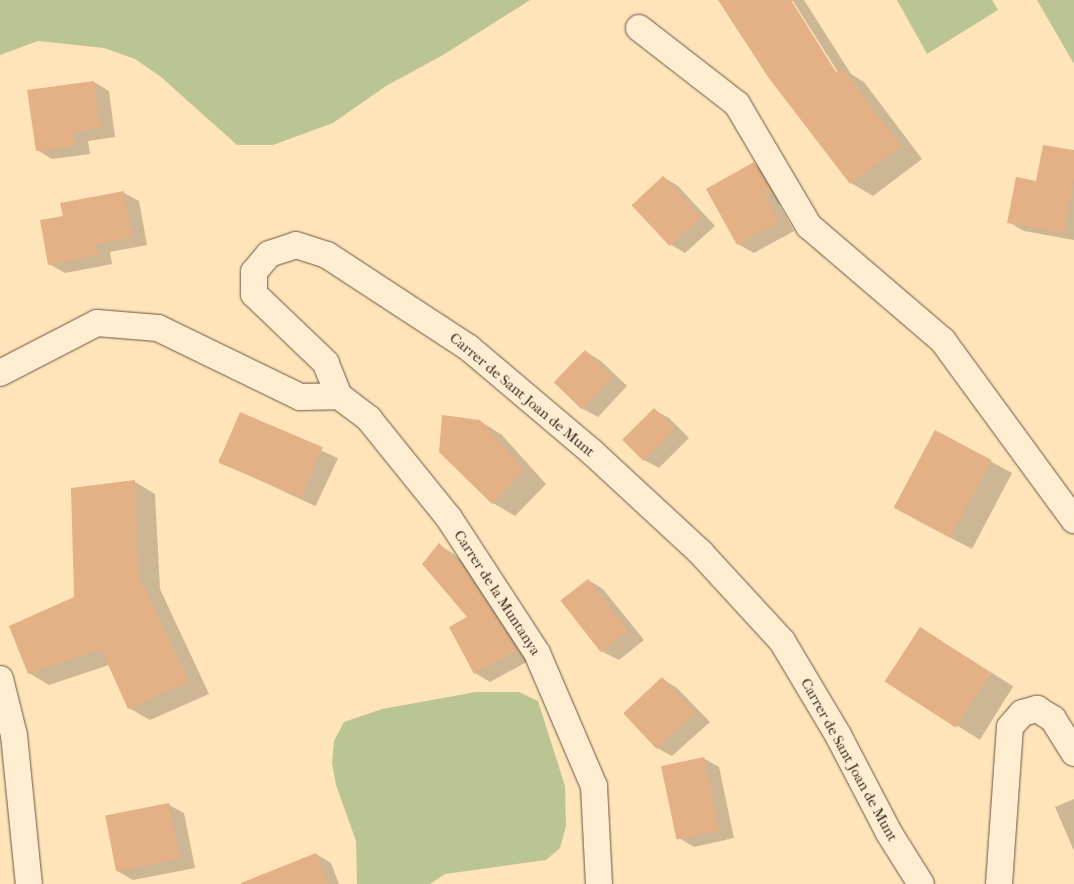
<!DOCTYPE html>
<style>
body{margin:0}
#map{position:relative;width:1074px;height:884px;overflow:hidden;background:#ffe4b9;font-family:"IM FELL French Canon",serif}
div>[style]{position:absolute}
.green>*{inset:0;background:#bbc594}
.shadow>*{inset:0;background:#0003;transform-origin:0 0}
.building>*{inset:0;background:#e4b086;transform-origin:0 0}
.roads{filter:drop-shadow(0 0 1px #685643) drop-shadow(0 0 1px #685643)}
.street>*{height:26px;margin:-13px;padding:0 13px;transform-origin:13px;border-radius:13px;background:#ffedd2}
span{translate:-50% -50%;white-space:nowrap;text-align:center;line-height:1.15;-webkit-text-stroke:4px #ffedd2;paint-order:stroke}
.street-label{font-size:15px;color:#36271c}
</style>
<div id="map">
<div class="green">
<div style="clip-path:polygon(0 0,530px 0,443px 55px,386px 86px,333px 123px,273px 145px,237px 145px,161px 77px,135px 59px,104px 48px,38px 41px,0 55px)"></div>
<div style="clip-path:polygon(897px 0,992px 0,998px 10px,927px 54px)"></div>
<div style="clip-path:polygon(1037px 0,1074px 0,1074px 64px)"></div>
<div style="clip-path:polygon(476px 692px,519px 692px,538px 701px,565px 786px,566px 826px,560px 848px,546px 860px,445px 874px,430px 884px,357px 884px,356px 841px,336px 785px,332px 763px,334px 741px,344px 722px,382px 709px)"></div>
</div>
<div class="shadow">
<div style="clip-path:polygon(evenodd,720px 0,804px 0,851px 74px,864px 82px,922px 159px,873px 196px,851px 183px,720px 0,790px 1px,793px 1px,841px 77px,839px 78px,790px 1px)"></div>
<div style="clip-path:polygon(94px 82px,109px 91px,115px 137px,88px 141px,90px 154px,52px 159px,37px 150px)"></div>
<div style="clip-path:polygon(1074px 152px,1074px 240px,1024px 231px,1009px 222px,1037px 182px)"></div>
<div style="clip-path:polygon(754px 164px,769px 173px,786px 201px,779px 205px,794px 231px,754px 253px,738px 244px)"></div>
<div style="clip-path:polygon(663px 177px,678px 186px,715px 226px,685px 253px,670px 244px)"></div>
<div style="clip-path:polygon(124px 193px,139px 201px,147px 245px,110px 252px,112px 264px,65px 273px,49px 264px,64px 217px)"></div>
<div style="clip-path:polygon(586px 352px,601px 361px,627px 386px,598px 417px,583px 409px)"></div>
<div style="clip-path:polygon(654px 410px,669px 418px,689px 438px,659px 468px,644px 460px)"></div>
<div style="left:241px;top:413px;width:107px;height:53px;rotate:25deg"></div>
<div style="clip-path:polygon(480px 421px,502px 435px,546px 484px,515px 516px,493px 503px,440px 452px)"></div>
<div style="clip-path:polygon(990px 461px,1012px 473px,972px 549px,917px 520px)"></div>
<div style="clip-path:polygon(135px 482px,155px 494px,160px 589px,209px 694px,150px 720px,129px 708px,109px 665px,49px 685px,29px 673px,75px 598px)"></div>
<div style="clip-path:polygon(439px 545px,454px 554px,480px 580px,532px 659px,490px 682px,475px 673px,468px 617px)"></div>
<div style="clip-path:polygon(588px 580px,603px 589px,644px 640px,619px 660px,603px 652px)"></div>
<div style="left:920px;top:628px;width:110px;height:63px;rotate:32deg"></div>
<div style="clip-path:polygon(662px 679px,677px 688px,710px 722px,672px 756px,657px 748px)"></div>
<div style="clip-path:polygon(703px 758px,719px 767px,734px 838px,694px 847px,679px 838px)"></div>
<div style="clip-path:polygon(1074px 799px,1074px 851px,1055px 807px)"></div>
<div style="clip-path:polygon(169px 805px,184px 813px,195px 868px,133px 880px,117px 871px)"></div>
<div style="clip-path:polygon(316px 854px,331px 863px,339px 884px,289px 884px)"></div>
</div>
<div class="building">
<div style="clip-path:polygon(718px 0,791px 0,836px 72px,842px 68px,901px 146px,850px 184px,768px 77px)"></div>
<div style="clip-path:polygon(94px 81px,101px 128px,74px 132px,75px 146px,36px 151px,27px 90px)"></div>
<div style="clip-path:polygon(1043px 145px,1074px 150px,1074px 180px,1064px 233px,1007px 223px,1016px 177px,1036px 181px)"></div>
<div style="clip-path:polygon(754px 162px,772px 192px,765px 196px,779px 222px,737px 245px,706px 189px)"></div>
<div style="left:663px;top:176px;width:56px;height:43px;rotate:47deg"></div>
<div style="clip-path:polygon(124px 191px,132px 237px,95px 244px,98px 256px,48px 265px,40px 220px,63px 216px,60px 203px)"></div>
<div style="left:585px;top:350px;width:39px;height:45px;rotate:44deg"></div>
<div style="left:654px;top:408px;width:30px;height:45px;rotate:45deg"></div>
<div style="left:240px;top:412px;width:90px;height:55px;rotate:23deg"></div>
<div style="clip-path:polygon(442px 415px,480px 420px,524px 470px,492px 504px,439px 452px)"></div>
<div style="left:935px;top:430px;width:64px;height:88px;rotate:28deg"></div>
<div style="clip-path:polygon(135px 480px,139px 576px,189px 682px,128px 709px,101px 649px,28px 674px,9px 626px,74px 597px,71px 488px)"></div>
<div style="clip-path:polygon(439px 543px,465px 569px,517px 650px,474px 674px,449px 627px,467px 617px,422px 564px)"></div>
<div style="left:588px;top:579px;width:66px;height:35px;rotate:52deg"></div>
<div style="left:920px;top:627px;width:85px;height:65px;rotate:33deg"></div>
<div style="left:662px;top:677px;width:49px;height:53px;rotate:47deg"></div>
<div style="left:704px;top:757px;width:75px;height:44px;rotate:78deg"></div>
<div style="left:169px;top:803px;width:57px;height:65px;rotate:79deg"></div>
<div style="clip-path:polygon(316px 853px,328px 884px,241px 884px,241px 883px)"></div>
</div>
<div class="roads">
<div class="street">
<div style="left:639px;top:28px;width:124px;rotate:37.8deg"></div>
<div style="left:737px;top:104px;width:142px;rotate:59.5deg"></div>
<div style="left:809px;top:226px;width:177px;rotate:40.6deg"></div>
<div style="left:943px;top:341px;width:222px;rotate:53.8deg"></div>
<div style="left:0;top:373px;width:109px;rotate:-27.3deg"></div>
<div style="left:97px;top:323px;width:61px;rotate:4.7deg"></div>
<div style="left:158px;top:328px;width:158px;rotate:25.9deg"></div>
<div style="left:300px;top:397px;width:39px;rotate:-1deg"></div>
<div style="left:339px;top:396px;width:35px;rotate:-112deg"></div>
<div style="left:326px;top:363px;width:100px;rotate:-136.2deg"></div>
<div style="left:254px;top:294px;width:22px;rotate:-90deg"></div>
<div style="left:254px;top:272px;width:23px;rotate:-50deg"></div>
<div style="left:269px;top:254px;width:28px;rotate:-18deg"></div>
<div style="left:296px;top:245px;width:33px;rotate:18deg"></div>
<div style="left:327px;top:255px;width:170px;rotate:33.2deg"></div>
<div style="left:469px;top:348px;width:161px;rotate:40.2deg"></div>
<div style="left:592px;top:452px;width:149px;rotate:42.8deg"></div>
<div style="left:701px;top:553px;width:120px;rotate:47.4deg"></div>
<div style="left:782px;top:641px;width:109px;rotate:59.2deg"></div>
<div style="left:838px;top:735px;width:110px;rotate:62.5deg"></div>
<div style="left:889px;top:833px;width:60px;rotate:57.9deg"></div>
<div style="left:339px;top:396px;width:38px;rotate:37deg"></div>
<div style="left:369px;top:419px;width:127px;rotate:51.1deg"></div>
<div style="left:449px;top:518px;width:161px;rotate:56.9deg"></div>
<div style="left:537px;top:653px;width:145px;rotate:66.8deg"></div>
<div style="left:594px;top:786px;width:98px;rotate:87.1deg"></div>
<div style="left:0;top:679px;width:58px;rotate:76deg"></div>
<div style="left:14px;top:735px;width:150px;rotate:84.3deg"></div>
<div style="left:999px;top:884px;width:157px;rotate:-86deg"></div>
<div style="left:1010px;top:727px;width:18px;rotate:-49deg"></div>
<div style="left:1022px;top:713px;width:16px;rotate:-15deg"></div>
<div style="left:1037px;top:709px;width:19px;rotate:32deg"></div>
<div style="left:1053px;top:719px;width:40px;rotate:58deg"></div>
</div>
</div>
<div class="street-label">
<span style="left:522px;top:395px;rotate:40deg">Carrer de Sant Joan de Munt</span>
<span style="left:497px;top:593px;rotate:57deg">Carrer de la Muntanya</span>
<span style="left:849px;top:760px;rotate:61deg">Carrer de Sant Joan de Munt</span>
</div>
</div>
